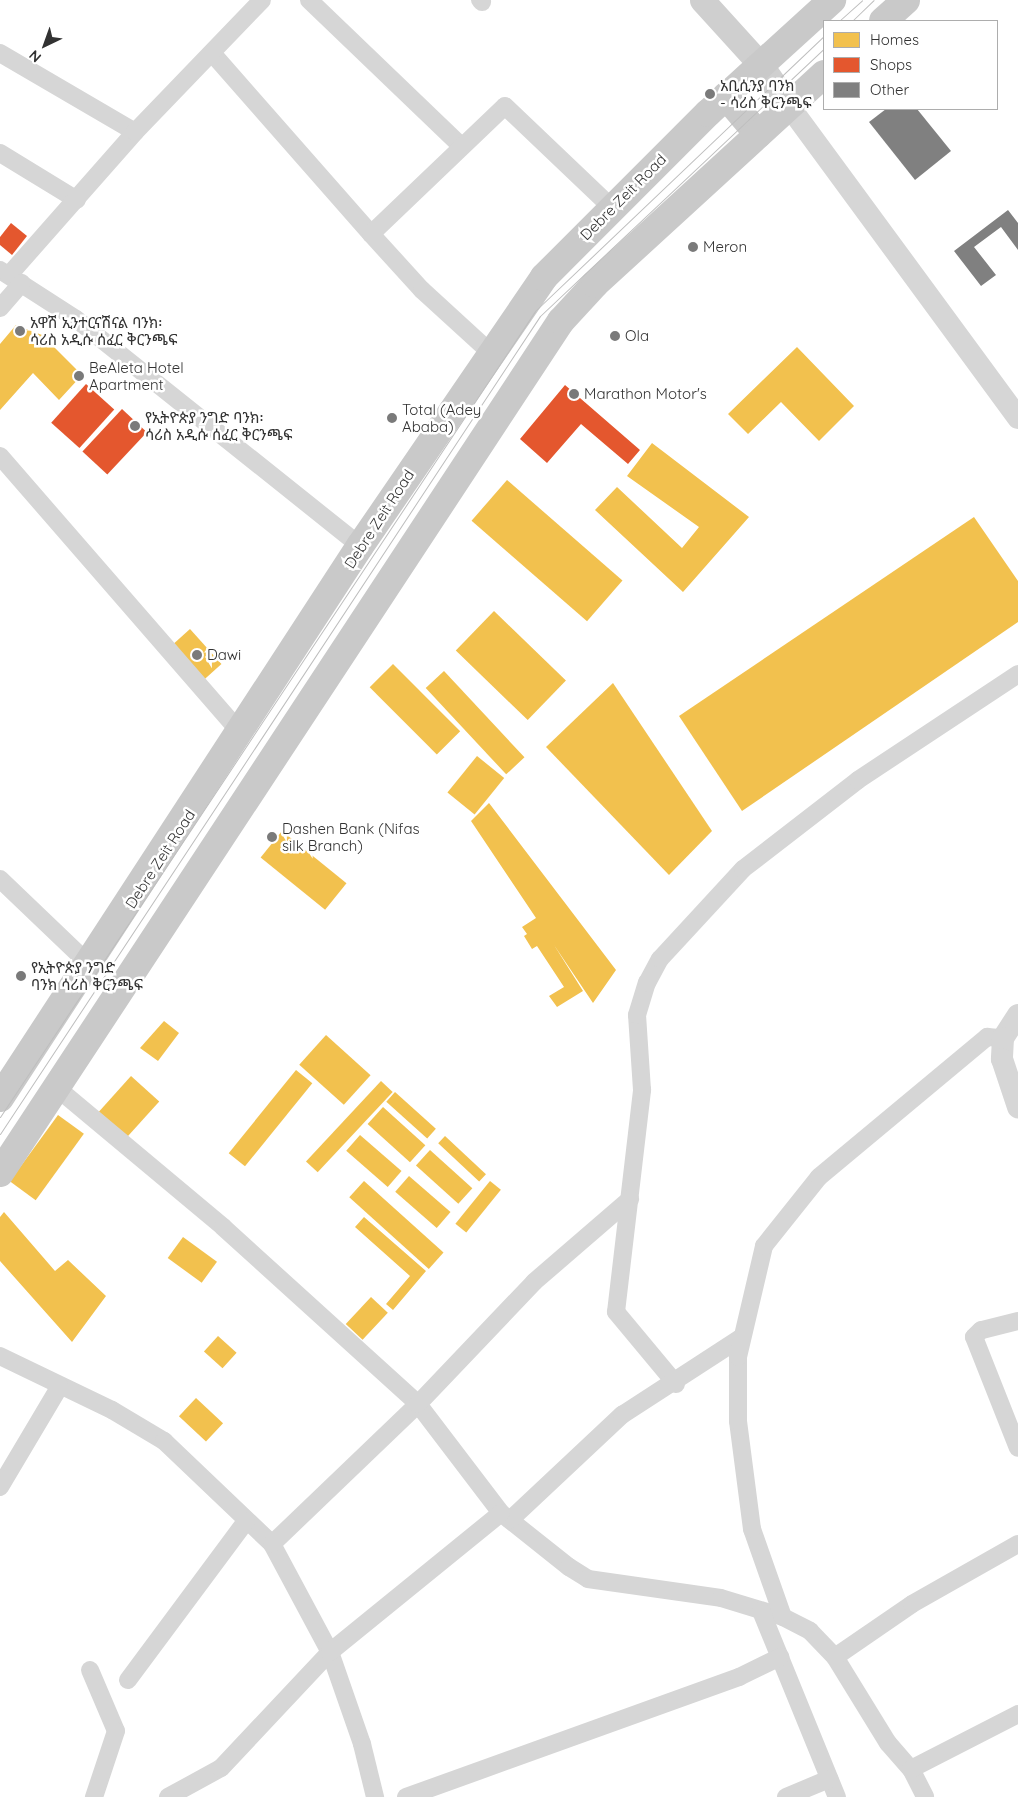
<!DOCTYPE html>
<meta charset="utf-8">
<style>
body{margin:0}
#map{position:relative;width:1018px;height:1797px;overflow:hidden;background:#fff;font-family:Quicksand,"Noto Sans Ethiopic",sans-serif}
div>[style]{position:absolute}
.homes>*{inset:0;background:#f2c14e;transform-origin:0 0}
.shops>*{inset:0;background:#e4572e;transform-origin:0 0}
.building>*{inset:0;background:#808080}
.minor>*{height:18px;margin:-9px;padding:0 9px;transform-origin:9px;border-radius:9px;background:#d6d6d6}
.tertiary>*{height:22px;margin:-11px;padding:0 11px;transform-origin:11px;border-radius:11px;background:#d6d6d6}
.secondary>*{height:25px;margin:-12.5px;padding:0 12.5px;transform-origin:12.5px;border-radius:12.5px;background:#cfcfcf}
.primary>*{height:28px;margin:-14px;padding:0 14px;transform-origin:14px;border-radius:14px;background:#c9c9c9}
.tram>*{height:1px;margin:-0.5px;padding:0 0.5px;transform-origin:0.5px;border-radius:0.5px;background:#bebebe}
.dots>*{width:14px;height:14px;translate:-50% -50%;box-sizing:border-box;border:2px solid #fff;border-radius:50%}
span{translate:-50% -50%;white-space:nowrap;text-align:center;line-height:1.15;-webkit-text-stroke:5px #fff;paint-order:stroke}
.poi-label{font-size:15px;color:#323232}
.left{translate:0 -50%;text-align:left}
.street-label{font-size:15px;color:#323232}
.legend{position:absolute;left:823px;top:20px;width:175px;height:90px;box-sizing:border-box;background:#fff;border:1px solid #adadad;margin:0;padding:6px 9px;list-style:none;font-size:15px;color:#323232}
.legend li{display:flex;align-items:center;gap:10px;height:25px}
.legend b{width:25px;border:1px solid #adadad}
.north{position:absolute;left:20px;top:20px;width:50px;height:50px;-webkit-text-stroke:4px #fff;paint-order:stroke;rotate:222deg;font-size:14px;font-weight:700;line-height:20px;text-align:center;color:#323232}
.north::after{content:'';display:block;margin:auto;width:18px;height:22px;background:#323232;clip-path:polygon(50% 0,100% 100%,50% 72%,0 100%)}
</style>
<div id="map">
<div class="homes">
<div style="clip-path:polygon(16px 325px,42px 335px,82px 375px,59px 400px,33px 373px,0 410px,0 344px)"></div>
<div style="clip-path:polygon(797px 347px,854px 406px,819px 441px,781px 402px,748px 434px,728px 414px)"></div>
<div style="clip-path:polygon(652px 443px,749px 517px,683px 592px,595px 510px,617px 487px,682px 548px,699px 527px,627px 476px)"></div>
<div style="left:507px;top:480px;width:153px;height:54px;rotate:41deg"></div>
<div style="clip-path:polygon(974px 517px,1018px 581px,1018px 622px,742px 811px,679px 716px)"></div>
<div style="left:494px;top:611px;width:100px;height:55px;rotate:44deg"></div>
<div style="left:190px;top:629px;width:47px;height:25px;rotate:48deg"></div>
<div style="left:393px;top:664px;width:95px;height:33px;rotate:45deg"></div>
<div style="left:444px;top:671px;width:118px;height:25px;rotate:47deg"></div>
<div style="clip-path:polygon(613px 683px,712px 831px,669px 875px,546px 747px)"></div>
<div style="left:477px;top:756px;width:35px;height:47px;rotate:39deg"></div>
<div style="clip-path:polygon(489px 803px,616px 970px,593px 1003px,554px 945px,583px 991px,557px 1007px,549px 996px,564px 987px,537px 946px,532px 949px,524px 936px,527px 934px,522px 927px,536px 918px,471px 821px)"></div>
<div style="left:282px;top:831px;width:83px;height:34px;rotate:39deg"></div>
<div style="clip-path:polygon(164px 1021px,179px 1033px,158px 1061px,140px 1048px)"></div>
<div style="left:326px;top:1035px;width:60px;height:40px;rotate:42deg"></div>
<div style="left:296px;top:1070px;width:21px;height:107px;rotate:39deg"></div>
<div style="left:131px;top:1076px;width:38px;height:48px;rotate:42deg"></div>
<div style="left:381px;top:1081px;width:16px;height:110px;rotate:43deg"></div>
<div style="left:395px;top:1092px;width:55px;height:13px;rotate:42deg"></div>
<div style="left:383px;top:1107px;width:57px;height:23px;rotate:42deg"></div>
<div style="left:58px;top:1115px;width:32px;height:82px;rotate:36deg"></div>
<div style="left:360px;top:1135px;width:55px;height:21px;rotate:41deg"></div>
<div style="left:445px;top:1136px;width:56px;height:10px;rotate:43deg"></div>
<div style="left:430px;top:1150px;width:57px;height:21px;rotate:42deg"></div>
<div style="left:409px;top:1176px;width:55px;height:21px;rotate:41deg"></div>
<div style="left:364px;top:1181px;width:107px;height:22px;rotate:42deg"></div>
<div style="left:490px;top:1181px;width:14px;height:55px;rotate:39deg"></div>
<div style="clip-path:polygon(4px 1212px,55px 1271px,68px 1260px,106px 1296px,72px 1342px,0 1261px,0 1217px)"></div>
<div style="clip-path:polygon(364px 1217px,426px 1271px,393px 1310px,386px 1304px,410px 1276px,355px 1227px)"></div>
<div style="left:183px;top:1237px;width:42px;height:26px;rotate:36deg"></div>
<div style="left:371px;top:1297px;width:23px;height:37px;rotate:43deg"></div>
<div style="left:218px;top:1336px;width:25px;height:21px;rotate:42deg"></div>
<div style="left:196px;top:1398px;width:37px;height:25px;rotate:43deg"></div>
</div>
<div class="shops">
<div style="clip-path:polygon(11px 223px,27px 236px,12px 255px,0 245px,0 237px)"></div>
<div style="left:86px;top:384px;width:38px;height:52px;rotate:42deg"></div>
<div style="clip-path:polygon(565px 385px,640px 450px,628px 464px,581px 424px,547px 463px,520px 439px)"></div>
<div style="left:122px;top:409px;width:34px;height:58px;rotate:43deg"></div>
</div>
<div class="building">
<div style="clip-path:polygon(886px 109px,917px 109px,951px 151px,915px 180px,869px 122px)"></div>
<div style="clip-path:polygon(1008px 210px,1018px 223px,1018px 250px,1001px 227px,974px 247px,996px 275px,981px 286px,954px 251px)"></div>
</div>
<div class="minor">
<div style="left:309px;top:0;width:209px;rotate:43.8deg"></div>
<div style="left:480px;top:0;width:3px;rotate:45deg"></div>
<div style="left:0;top:53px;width:156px;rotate:30.3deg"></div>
<div style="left:212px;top:53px;width:241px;rotate:48.7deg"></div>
<div style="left:371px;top:234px;width:185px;rotate:-43.7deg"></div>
<div style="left:505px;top:106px;width:149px;rotate:43.6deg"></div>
<div style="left:0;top:153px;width:90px;rotate:31.4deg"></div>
<div style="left:371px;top:234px;width:76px;rotate:47.7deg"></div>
<div style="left:422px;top:290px;width:92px;rotate:42.4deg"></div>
<div style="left:0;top:270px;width:90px;rotate:32.8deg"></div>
<div style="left:76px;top:319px;width:364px;rotate:38.6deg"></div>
<div style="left:9px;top:275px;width:191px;rotate:-48.6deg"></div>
<div style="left:135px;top:132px;width:183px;rotate:-46.1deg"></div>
<div style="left:0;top:308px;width:33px;rotate:-49deg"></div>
<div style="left:0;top:456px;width:367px;rotate:49deg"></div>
<div style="left:0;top:879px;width:124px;rotate:43.7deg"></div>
<div style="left:57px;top:1088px;width:217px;rotate:39.9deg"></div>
<div style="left:223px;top:1227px;width:263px;rotate:42.2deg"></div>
<div style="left:418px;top:1404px;width:137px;rotate:52.7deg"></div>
<div style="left:501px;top:1513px;width:87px;rotate:38.5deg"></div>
<div style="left:569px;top:1567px;width:22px;rotate:32deg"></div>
<div style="left:588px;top:1579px;width:134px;rotate:8.1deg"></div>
<div style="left:721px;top:1598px;width:65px;rotate:17deg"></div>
<div style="left:783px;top:1617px;width:30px;rotate:27deg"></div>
<div style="left:810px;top:1631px;width:36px;rotate:46deg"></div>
<div style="left:835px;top:1657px;width:101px;rotate:58.4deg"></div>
<div style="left:888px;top:1743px;width:35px;rotate:49deg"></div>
<div style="left:911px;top:1769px;width:31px;rotate:63deg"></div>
<div style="left:1018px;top:1321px;width:38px;rotate:166deg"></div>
<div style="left:981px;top:1330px;width:10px;rotate:135deg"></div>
<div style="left:974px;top:1337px;width:119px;rotate:68.4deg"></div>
<div style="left:0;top:1356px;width:124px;rotate:25.7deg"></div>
<div style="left:112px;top:1410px;width:61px;rotate:30.8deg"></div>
<div style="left:164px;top:1441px;width:149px;rotate:43.6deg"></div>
<div style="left:272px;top:1544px;width:123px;rotate:61.8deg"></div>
<div style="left:330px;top:1652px;width:97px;rotate:70.8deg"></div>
<div style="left:362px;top:1744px;width:55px;rotate:76.2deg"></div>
<div style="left:676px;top:1384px;width:94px;rotate:-129.8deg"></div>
<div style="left:616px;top:1312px;width:224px;rotate:-83.3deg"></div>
<div style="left:642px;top:1090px;width:75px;rotate:-93.8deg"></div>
<div style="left:637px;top:1015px;width:34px;rotate:-73deg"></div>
<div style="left:647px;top:983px;width:27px;rotate:-62deg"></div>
<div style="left:660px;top:959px;width:122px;rotate:-47.3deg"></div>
<div style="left:743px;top:869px;width:145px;rotate:-37.7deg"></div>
<div style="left:858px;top:780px;width:192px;rotate:-33.5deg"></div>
<div style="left:0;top:1487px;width:117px;rotate:-59.3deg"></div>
<div style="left:510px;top:1520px;width:154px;rotate:-43.2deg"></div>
<div style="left:622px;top:1415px;width:143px;rotate:-33deg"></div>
<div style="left:272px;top:1544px;width:202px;rotate:-43.8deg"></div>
<div style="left:418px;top:1404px;width:168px;rotate:-46.4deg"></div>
<div style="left:534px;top:1282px;width:127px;rotate:-40.8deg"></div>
<div style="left:761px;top:1611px;width:201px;rotate:67.8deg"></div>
<div style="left:783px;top:1617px;width:93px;rotate:-109.4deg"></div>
<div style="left:752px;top:1529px;width:109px;rotate:-97.4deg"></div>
<div style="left:738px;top:1421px;width:64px;rotate:-90deg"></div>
<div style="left:738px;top:1357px;width:114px;rotate:-76.8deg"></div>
<div style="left:764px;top:1246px;width:88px;rotate:-51.4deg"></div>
<div style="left:819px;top:1177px;width:219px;rotate:-39.8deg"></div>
<div style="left:987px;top:1037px;width:16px;rotate:4deg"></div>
<div style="left:835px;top:1657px;width:93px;rotate:-34.5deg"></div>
<div style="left:912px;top:1604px;width:122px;rotate:-29.5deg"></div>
<div style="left:90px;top:1670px;width:66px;rotate:66.9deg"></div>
<div style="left:116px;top:1731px;width:70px;rotate:108.4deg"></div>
<div style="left:128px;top:1680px;width:198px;rotate:-53.4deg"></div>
<div style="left:911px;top:1769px;width:120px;rotate:-27.2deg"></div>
<div style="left:168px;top:1797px;width:60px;rotate:-28.7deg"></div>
<div style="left:221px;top:1768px;width:159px;rotate:-46.8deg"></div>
<div style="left:330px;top:1652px;width:220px;rotate:-39.1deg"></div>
<div style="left:406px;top:1797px;width:354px;rotate:-19.8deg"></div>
<div style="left:739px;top:1677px;width:46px;rotate:-26deg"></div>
<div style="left:786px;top:1797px;width:47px;rotate:-22.7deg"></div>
</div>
<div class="tertiary">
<div style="left:789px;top:106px;width:387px;rotate:53.7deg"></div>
<div style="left:1018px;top:1015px;width:27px;rotate:123deg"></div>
<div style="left:1003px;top:1038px;width:21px;rotate:93deg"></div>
<div style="left:1002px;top:1059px;width:51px;rotate:71.6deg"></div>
</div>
<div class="secondary">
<div style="left:702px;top:0;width:88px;rotate:47.8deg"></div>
<div style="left:761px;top:65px;width:50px;rotate:55.7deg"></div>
</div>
<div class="primary">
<div style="left:883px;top:21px;width:31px;rotate:-42deg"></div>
<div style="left:726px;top:96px;width:50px;rotate:49.9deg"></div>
<div style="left:0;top:1098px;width:659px;rotate:-56.89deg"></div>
<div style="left:360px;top:546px;width:326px;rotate:-55.6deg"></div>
<div style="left:544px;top:277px;width:232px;rotate:-45deg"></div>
<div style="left:708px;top:113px;width:168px;rotate:-42.3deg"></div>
<div style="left:0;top:1173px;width:1020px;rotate:-56.64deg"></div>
<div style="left:561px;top:321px;width:50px;rotate:-47.4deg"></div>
<div style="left:595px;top:284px;width:311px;rotate:-42.5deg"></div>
</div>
<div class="tram">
<div style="left:839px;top:21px;width:31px;rotate:-42deg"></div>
<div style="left:852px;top:21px;width:30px;rotate:-44deg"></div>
<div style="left:0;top:1117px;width:967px;rotate:-56.42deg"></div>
<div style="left:535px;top:311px;width:399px;rotate:-43.6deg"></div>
<div style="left:0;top:1134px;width:980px;rotate:-56.57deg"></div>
<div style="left:540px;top:316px;width:390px;rotate:-43.3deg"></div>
</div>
<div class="dots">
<div style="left:710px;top:94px;background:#7a7a7a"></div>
<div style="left:693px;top:247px;background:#7a7a7a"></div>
<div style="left:20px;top:331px;background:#7a7a7a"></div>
<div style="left:615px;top:336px;background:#7a7a7a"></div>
<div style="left:79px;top:376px;background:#7a7a7a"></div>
<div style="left:574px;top:394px;background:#7a7a7a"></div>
<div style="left:392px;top:418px;background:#7a7a7a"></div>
<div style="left:135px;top:426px;background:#7a7a7a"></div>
<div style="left:197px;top:655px;background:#7a7a7a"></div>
<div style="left:272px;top:837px;background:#7a7a7a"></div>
<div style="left:21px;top:976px;background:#7a7a7a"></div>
</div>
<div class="poi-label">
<span class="left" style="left:720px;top:94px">አቢሲንያ ባንክ<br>- ሳሪስ ቅርንጫፍ</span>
<span class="left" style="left:703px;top:247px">Meron</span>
<span class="left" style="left:30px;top:331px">አዋሽ ኢንተርናሽናል ባንክ፡<br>ሳሪስ አዲሱ ሰፈር ቅርንጫፍ</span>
<span class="left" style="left:625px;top:336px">Ola</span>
<span class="left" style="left:89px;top:376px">BeAleta Hotel<br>Apartment</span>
<span class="left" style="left:584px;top:394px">Marathon Motor's</span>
<span class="left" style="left:402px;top:418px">Total (Adey<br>Ababa)</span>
<span class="left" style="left:145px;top:426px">የኢትዮጵያ ንግድ ባንክ፡<br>ሳሪስ አዲሱ ሰፈር ቅርንጫፍ</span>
<span class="left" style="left:207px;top:655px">Dawi</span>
<span class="left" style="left:282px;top:837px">Dashen Bank (Nifas<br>silk Branch)</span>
<span class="left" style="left:31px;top:976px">የኢትዮጵያ ንግድ<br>ባንክ ሳሪስ ቅርንጫፍ</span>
</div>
<div class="street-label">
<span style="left:623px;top:197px;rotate:-45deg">Debre Zeit Road</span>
<span style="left:379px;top:519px;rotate:-57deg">Debre Zeit Road</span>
<span style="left:160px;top:859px;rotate:-57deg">Debre Zeit Road</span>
</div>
<ul class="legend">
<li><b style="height:14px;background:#f2c14e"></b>Homes</li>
<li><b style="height:14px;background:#e4572e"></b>Shops</li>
<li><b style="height:14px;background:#808080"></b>Other</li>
</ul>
<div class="north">N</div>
</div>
